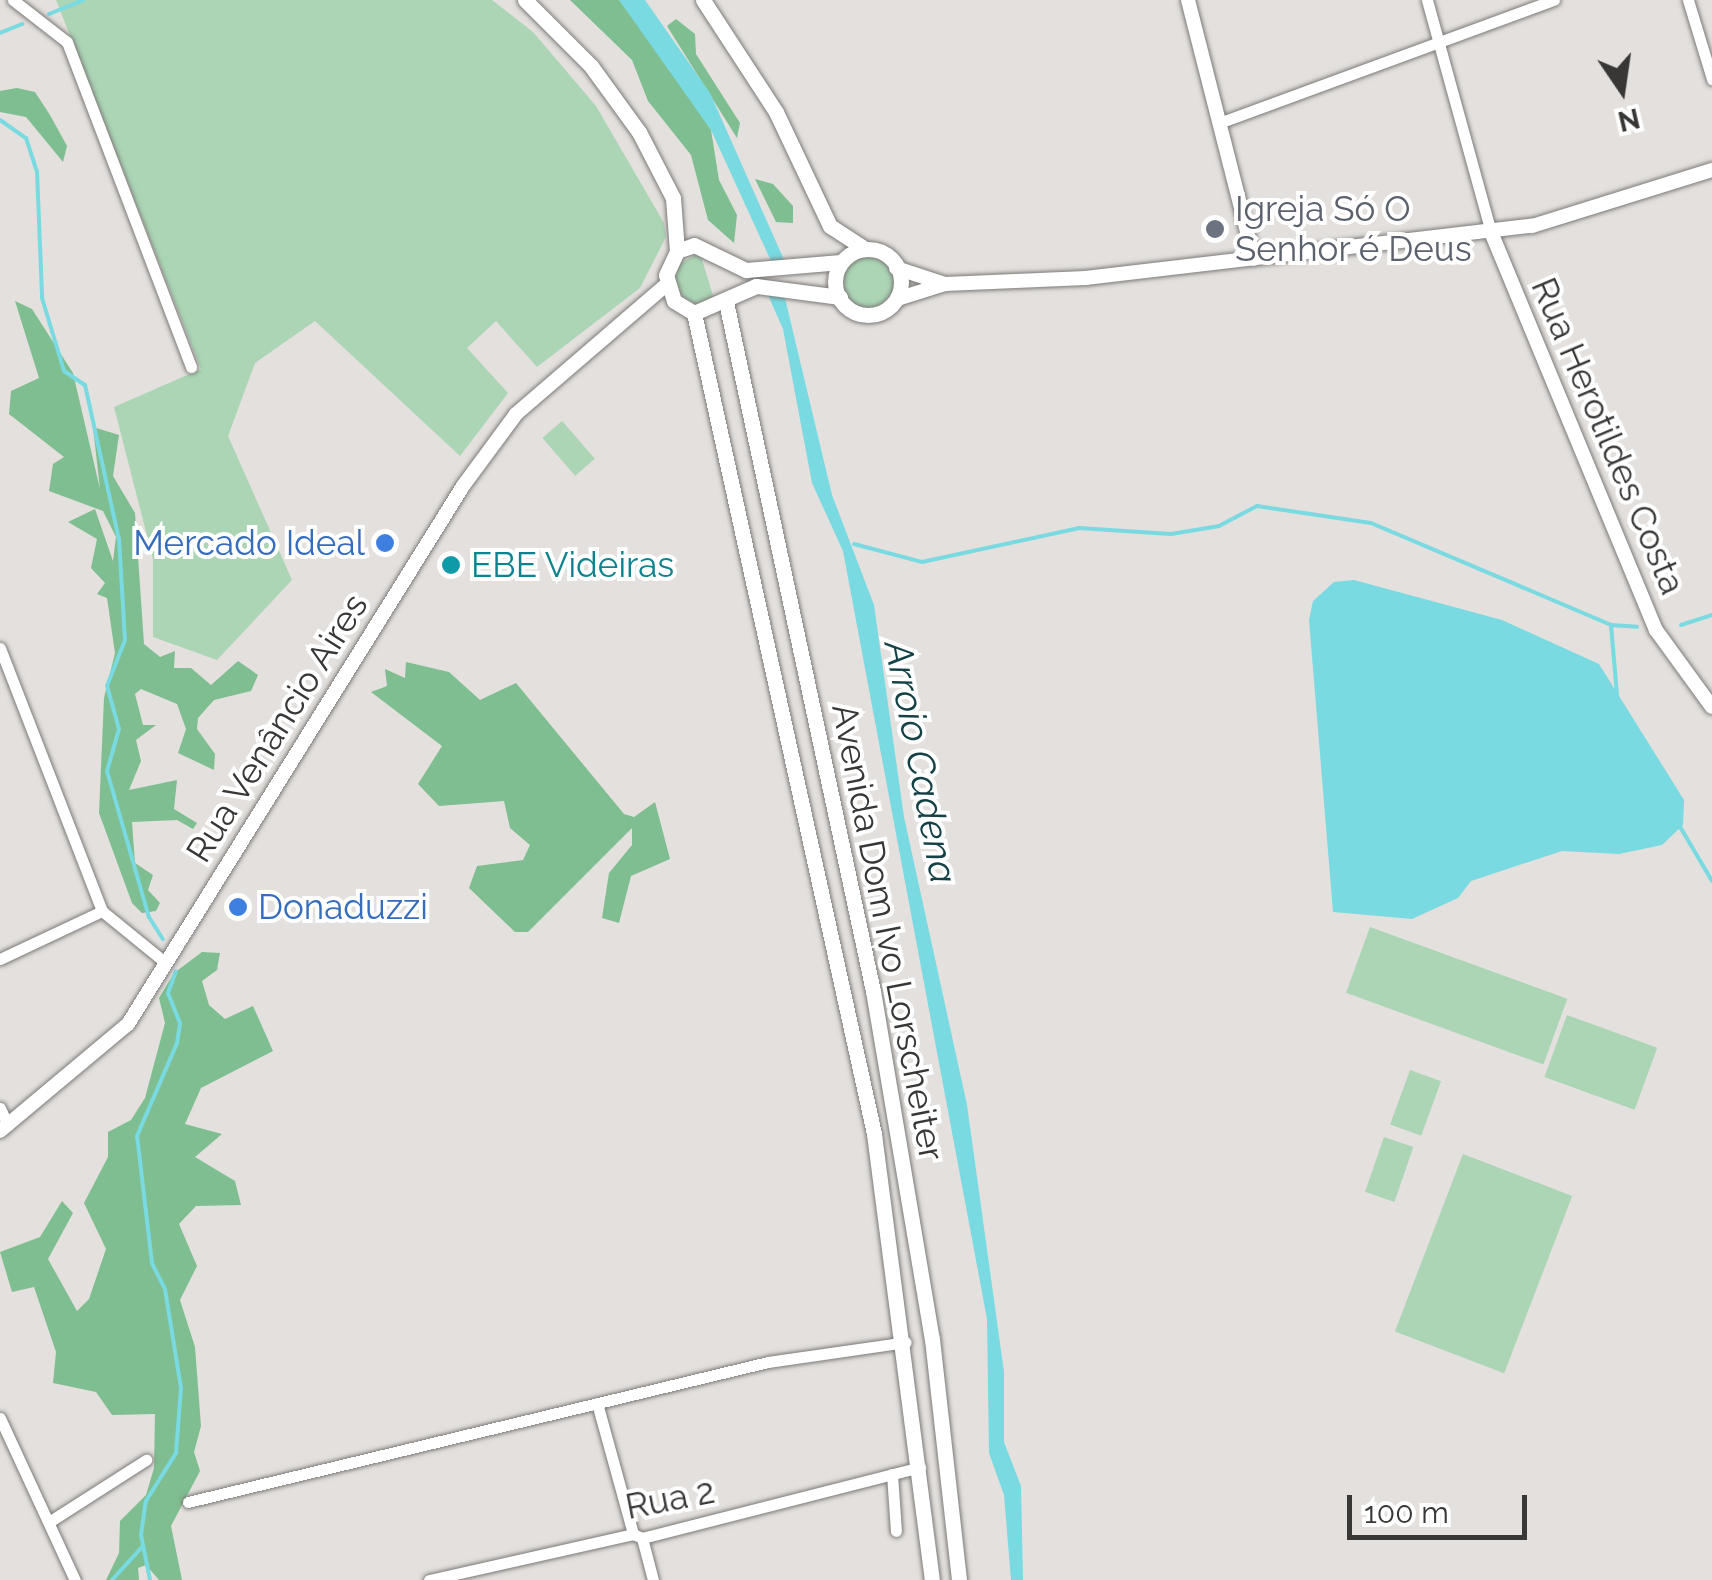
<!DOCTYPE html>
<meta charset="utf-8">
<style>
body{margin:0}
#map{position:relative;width:1712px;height:1580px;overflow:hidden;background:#e3e0dd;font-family:Raleway,sans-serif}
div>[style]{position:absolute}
.green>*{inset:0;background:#abd5b5;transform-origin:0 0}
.round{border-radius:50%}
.forest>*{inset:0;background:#7fbe90}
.water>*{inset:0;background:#79dae1}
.stream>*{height:4px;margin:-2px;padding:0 2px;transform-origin:2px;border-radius:2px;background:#79dae1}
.roads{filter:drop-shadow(0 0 2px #7c7a78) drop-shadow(0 0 2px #7c7a78)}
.minor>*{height:11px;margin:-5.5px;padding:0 5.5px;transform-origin:5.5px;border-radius:5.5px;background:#fff}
.tertiary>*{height:14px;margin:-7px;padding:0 7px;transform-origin:7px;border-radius:7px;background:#fff}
.secondary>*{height:15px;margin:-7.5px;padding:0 7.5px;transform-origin:7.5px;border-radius:7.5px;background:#fff}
.secondary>.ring{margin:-7.5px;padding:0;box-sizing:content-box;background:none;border:15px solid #fff;border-radius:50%}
.dots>*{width:28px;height:28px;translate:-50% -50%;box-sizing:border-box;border:5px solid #fff;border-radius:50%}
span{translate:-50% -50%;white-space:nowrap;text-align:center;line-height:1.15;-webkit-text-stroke:8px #fff;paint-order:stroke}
.worship-label{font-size:35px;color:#5b616d}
.left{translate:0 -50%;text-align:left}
.street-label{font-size:35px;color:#383736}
.shop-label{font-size:35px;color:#366cbe}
.right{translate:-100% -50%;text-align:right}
.culture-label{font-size:35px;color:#0d838f}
.water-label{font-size:38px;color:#144145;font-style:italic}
.north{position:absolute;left:1572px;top:40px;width:100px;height:100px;-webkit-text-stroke:8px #fff;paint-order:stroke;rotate:167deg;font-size:28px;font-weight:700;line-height:40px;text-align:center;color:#383736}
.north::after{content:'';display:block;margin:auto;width:35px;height:45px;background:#383736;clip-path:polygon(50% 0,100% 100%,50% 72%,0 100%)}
.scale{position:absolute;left:1347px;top:1495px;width:180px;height:45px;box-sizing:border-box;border:5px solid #383736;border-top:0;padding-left:12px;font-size:30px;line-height:35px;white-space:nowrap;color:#383736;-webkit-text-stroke:8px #fff;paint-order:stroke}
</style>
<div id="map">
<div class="green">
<div style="clip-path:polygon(56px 0,492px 0,533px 32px,596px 106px,664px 223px,666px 237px,640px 288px,537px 367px,496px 321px,467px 348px,508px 393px,460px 456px,315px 321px,255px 363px,228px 436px,292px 580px,217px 660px,153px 637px,153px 559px,114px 407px,201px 369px)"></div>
<div style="clip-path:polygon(700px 253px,715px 302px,700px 306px,681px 296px,675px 279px,680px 263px)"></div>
<div class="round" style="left:841px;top:256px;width:54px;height:54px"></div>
<div style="left:562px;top:421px;width:50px;height:26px;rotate:49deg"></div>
<div style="left:1370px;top:927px;width:210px;height:70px;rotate:20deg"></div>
<div style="left:1567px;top:1015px;width:96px;height:66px;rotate:20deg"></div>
<div style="left:1410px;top:1070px;width:33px;height:58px;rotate:20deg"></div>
<div style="left:1384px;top:1137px;width:31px;height:58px;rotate:19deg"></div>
<div style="left:1463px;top:1154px;width:117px;height:190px;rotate:21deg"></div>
</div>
<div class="forest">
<div style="clip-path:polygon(570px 0,619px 0,655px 47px,711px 130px,719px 180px,737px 215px,734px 243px,708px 220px,691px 155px,648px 101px,632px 60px)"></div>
<div style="clip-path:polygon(676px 19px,695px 34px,696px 54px,740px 123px,737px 138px,667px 26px)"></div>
<div style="clip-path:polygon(17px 88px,35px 92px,50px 115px,67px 146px,63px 162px,26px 117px,0 112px,0 91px)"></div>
<div style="clip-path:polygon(755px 179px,773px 184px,793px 206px,793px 223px,776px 222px)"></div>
<div style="clip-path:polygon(15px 301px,32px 309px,73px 373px,100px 489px,93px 427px,119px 435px,113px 476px,135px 513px,144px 644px,160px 657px,175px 651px,174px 668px,191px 668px,211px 685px,238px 661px,258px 675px,251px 691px,214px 700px,198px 718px,197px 729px,215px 754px,214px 770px,178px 753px,186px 729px,177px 704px,141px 689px,135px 694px,143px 725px,156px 725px,136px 740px,141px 761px,129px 790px,177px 780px,174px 809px,197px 823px,193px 829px,177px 820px,132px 822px,135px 863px,153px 875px,148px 890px,160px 903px,156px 911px,142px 913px,132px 903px,99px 813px,104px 698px,115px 653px,107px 598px,97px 594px,105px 583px,91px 568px,97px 539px,68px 522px,95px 509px,113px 561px,116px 537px,103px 511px,49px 491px,53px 464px,64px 457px,9px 414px,11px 391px,39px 378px)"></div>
<div style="clip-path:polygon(406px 662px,449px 672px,480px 700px,516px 683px,624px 814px,634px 817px,655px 802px,670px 859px,631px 876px,619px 923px,602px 918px,609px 873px,632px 845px,632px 828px,528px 932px,515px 932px,469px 888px,477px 866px,523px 860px,530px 845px,510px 828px,504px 801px,439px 806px,418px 784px,442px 746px,371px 692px,387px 686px,385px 669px,405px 678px)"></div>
<div style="clip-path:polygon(202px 952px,220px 953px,217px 970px,202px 981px,209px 1005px,225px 1019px,253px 1006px,273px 1051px,201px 1088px,185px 1124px,222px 1134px,195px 1157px,235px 1181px,241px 1205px,196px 1206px,179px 1224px,197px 1266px,180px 1300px,195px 1347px,201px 1426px,194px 1452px,200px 1471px,171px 1526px,182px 1580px,159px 1580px,146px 1565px,138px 1568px,139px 1580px,106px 1580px,119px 1553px,120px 1521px,146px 1495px,154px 1468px,155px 1414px,112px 1415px,96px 1392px,53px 1383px,56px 1352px,34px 1287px,12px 1292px,0 1252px,40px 1237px,62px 1201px,73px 1213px,48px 1259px,77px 1311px,89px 1299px,106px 1249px,84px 1203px,108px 1157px,108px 1132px,131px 1120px,145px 1098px,165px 1023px,159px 998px,174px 973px)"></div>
</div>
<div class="water">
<div style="clip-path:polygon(619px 0,645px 0,710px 93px,785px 262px,771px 261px,711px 130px)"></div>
<div style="clip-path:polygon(784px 294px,832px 495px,874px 605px,904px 817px,967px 1105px,1004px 1372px,1004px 1442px,1021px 1486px,1023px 1580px,1011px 1580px,1004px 1495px,989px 1453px,987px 1319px,843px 551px,812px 483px,783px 329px,768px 295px)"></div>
<div style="clip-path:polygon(1354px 580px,1502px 620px,1599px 664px,1684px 800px,1683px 825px,1662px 845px,1619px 854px,1562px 851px,1471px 881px,1458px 898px,1412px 919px,1333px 912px,1309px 620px,1313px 601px,1334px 582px)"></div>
</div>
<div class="stream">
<div style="left:49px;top:14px;width:37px;rotate:-22deg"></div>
<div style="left:0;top:33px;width:24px;rotate:-22deg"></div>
<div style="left:0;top:120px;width:32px;rotate:35deg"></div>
<div style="left:26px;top:138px;width:35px;rotate:72deg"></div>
<div style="left:37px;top:171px;width:127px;rotate:87.7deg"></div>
<div style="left:42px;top:298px;width:76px;rotate:73.2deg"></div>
<div style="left:64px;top:371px;width:25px;rotate:34deg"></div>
<div style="left:85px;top:385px;width:158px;rotate:77.6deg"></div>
<div style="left:119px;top:539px;width:101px;rotate:86.6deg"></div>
<div style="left:125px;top:640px;width:49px;rotate:111.4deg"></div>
<div style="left:107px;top:686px;width:45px;rotate:74.4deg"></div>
<div style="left:119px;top:729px;width:44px;rotate:105.9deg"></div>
<div style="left:107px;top:771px;width:152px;rotate:74deg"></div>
<div style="left:149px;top:917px;width:26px;rotate:58deg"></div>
<div style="left:854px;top:544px;width:70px;rotate:14.8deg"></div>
<div style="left:922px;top:562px;width:161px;rotate:-12.2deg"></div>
<div style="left:1079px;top:528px;width:92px;rotate:3.7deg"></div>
<div style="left:1171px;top:534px;width:49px;rotate:-9.5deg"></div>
<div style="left:1219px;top:526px;width:43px;rotate:-27.8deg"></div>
<div style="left:1257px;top:506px;width:115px;rotate:8.5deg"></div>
<div style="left:1371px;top:523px;width:261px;rotate:23deg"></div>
<div style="left:1611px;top:625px;width:26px;rotate:4deg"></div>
<div style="left:1611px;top:625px;width:70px;rotate:85.1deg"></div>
<div style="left:1681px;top:625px;width:33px;rotate:-18deg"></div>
<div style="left:1679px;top:825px;width:65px;rotate:59.5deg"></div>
<div style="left:112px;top:1580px;width:45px;rotate:-47.7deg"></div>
<div style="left:150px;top:1580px;width:46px;rotate:-101.3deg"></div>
<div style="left:141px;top:1535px;width:34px;rotate:-82deg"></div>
<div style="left:146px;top:1501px;width:57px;rotate:-58deg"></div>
<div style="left:176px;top:1453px;width:65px;rotate:-85.6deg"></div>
<div style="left:181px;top:1388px;width:100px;rotate:-99.2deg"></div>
<div style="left:165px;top:1289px;width:29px;rotate:-117deg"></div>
<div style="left:152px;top:1263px;width:128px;rotate:-96.7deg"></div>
<div style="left:137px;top:1136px;width:101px;rotate:-66.7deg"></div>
<div style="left:177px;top:1043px;width:20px;rotate:-81deg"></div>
<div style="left:180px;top:1023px;width:32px;rotate:-112deg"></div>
<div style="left:168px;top:993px;width:23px;rotate:-70deg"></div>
</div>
<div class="roads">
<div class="minor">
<div style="left:13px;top:0;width:68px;rotate:37.9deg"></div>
<div style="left:67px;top:42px;width:348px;rotate:69.1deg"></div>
<div style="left:1427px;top:0;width:241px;rotate:74.6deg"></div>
<div style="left:1688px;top:0;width:83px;rotate:73.1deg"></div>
<div style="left:1219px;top:123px;width:357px;rotate:-20.2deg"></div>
<div style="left:0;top:648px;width:282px;rotate:68.8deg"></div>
<div style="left:102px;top:911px;width:82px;rotate:39.1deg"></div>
<div style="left:0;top:959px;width:113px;rotate:-25.2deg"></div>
<div style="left:0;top:1108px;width:19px;rotate:65deg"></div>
<div style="left:597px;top:1403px;width:136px;rotate:74.6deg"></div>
<div style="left:0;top:1418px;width:179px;rotate:65.2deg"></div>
<div style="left:892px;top:1474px;width:57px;rotate:86deg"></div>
<div style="left:188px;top:1502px;width:597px;rotate:-13.57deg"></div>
<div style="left:768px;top:1362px;width:139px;rotate:-8.2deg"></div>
<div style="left:52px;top:1520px;width:112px;rotate:-32.6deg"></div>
<div style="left:642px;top:1538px;width:43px;rotate:75.3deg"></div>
<div style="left:429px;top:1580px;width:209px;rotate:-12.7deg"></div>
<div style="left:633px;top:1534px;width:10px;rotate:24deg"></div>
<div style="left:642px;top:1538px;width:287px;rotate:-14.3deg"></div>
</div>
<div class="tertiary">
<div style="left:1188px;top:0;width:267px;rotate:75.7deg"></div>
<div style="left:1491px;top:232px;width:431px;rotate:67.5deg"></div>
<div style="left:1656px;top:630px;width:95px;rotate:54deg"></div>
<div style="left:896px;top:268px;width:52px;rotate:18.1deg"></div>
<div style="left:897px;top:299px;width:50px;rotate:-17.4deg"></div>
<div style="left:945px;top:284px;width:141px;rotate:-2.4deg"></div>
<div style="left:1086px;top:278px;width:449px;rotate:-6.7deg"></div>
<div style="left:1532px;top:226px;width:189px;rotate:-17.3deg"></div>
<div style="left:0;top:1131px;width:167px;rotate:-39.9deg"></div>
<div style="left:128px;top:1024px;width:634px;rotate:-58.09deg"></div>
<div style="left:463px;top:486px;width:89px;rotate:-53.6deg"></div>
<div style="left:516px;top:414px;width:199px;rotate:-40.7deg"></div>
</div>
<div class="secondary">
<div style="left:525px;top:0;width:93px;rotate:45deg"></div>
<div style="left:591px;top:66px;width:82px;rotate:54deg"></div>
<div style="left:639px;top:132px;width:74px;rotate:62.7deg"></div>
<div style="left:673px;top:198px;width:53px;rotate:85.7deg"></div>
<div style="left:703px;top:0;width:134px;rotate:56.9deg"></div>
<div style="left:776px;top:112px;width:126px;rotate:64.7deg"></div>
<div style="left:830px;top:226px;width:38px;rotate:33deg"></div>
<div class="ring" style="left:835px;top:249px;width:51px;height:51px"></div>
<div style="left:840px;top:297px;width:85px;rotate:-172.5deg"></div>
<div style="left:756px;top:286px;width:68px;rotate:156.5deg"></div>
<div style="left:694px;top:313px;width:23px;rotate:-149deg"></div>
<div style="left:674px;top:301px;width:27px;rotate:-107deg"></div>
<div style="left:666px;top:275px;width:26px;rotate:-65deg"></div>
<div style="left:677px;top:251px;width:18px;rotate:-19deg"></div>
<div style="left:694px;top:245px;width:58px;rotate:25.7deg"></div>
<div style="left:746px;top:270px;width:95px;rotate:-4.8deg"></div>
<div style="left:726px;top:302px;width:705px;rotate:77.96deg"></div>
<div style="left:873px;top:991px;width:353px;rotate:80.4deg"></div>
<div style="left:932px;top:1339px;width:243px;rotate:83.6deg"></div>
<div style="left:694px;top:313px;width:841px;rotate:77.63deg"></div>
<div style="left:874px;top:1134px;width:450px;rotate:82.6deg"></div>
</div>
</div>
<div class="dots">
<div style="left:1215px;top:229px;background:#6b7280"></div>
<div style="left:385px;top:543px;background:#3f7fe0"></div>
<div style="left:451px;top:565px;background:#0f9aa8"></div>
<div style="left:238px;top:907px;background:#3f7fe0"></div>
</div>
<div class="worship-label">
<span class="left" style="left:1235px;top:229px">Igreja Só O<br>Senhor é Deus</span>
</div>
<div class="street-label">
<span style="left:1608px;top:436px;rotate:67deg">Rua Herotildes Costa</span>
<span style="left:277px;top:728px;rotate:-58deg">Rua Venâncio Aires</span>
<span style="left:888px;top:932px;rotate:79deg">Avenida Dom Ivo Lorscheiter</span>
<span style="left:670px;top:1499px;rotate:-11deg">Rua 2</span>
</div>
<div class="shop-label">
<span class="right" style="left:365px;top:543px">Mercado Ideal</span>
<span class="left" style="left:258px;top:907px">Donaduzzi</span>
</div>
<div class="culture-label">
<span class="left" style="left:471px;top:565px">EBE Videiras</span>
</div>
<div class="water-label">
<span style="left:921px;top:762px;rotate:79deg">Arroio Cadena</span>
</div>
<div class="north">N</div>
<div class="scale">100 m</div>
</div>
